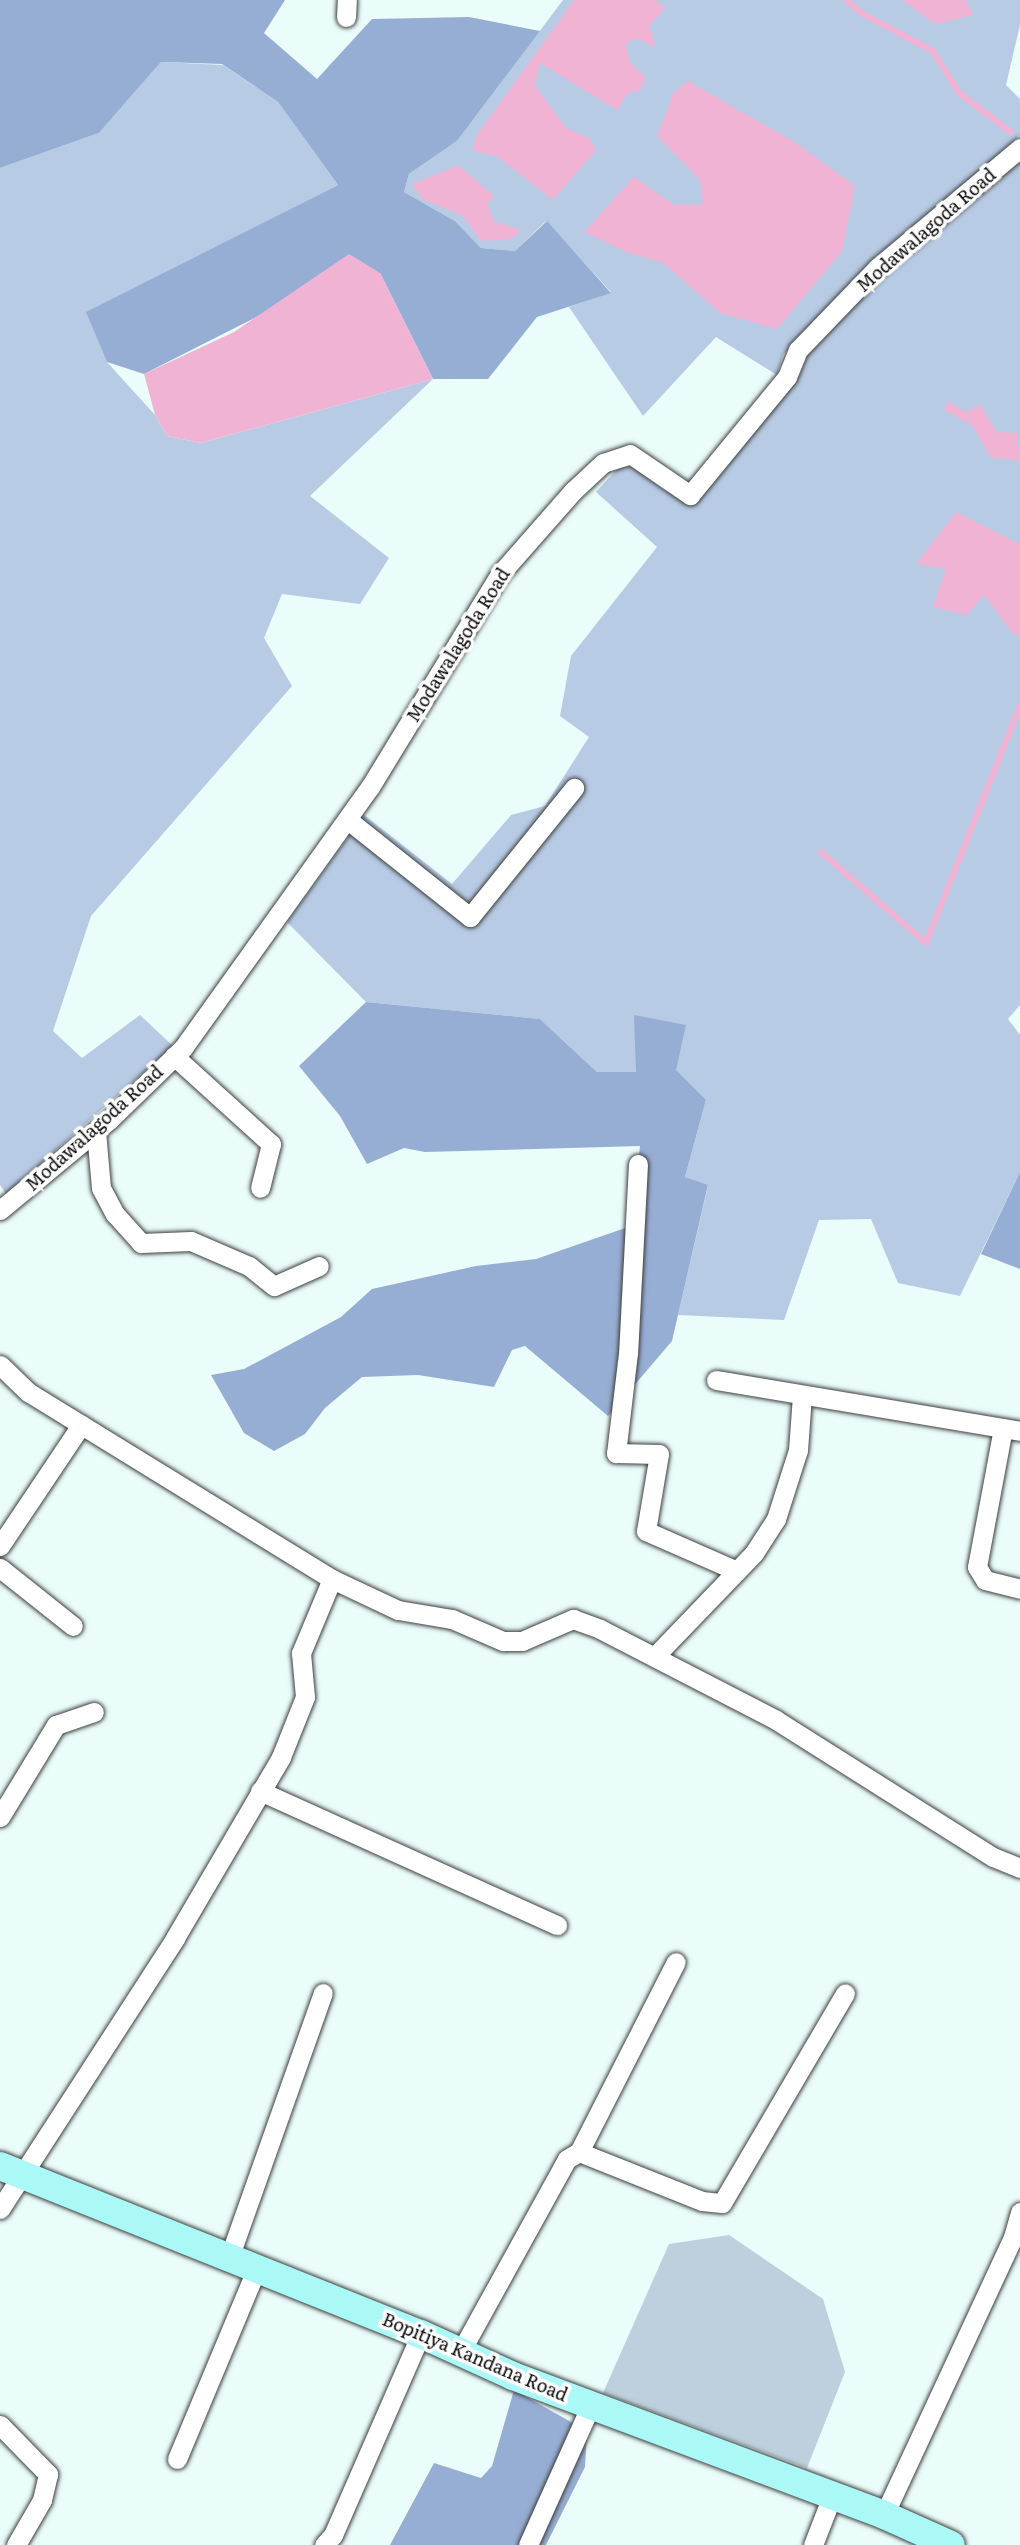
<!DOCTYPE html>
<style>
body{margin:0}
#map{position:relative;width:1020px;height:2545px;overflow:hidden;background:#eafdfb;font-family:Literata,serif}
div>[style]{position:absolute}
.green>*{inset:0;background:#b7cbe4}
.forest>*{inset:0;background:#97aed4}
.cemetery>*{inset:0;background:#bed0dd}
.water>*{inset:0;background:#f1b3d4}
.stream>*{height:6px;margin:-3px;padding:0 3px;transform-origin:3px;border-radius:3px;background:#f1b3d4}
.roads{filter:drop-shadow(0 0 2px #3e3e3e) drop-shadow(0 0 2px #3e3e3e)}
.minor>*{height:19px;margin:-9.5px;padding:0 9.5px;transform-origin:9.5px;border-radius:9.5px;background:#fff}
.secondary>*{height:28px;margin:-14px;padding:0 14px;transform-origin:14px;border-radius:14px;background:#aaf9f7}
span{translate:-50% -50%;white-space:nowrap;text-align:center;line-height:1.15;-webkit-text-stroke:7px #fff;paint-order:stroke}
.street-label{font-size:18px;color:#0b0b0b}
</style>
<div id="map">
<div class="green">
<div style="clip-path:polygon(563px 0,1020px 0,1020px 25px,1006px 85px,1020px 99px,1020px 135px,825px 309px,783px 355px,777px 375px,716px 337px,643px 416px,569px 307px,611px 292px,546px 221px,515px 251px,481px 248px,455px 221px,404px 192px,409px 174px,457px 141px)"></div>
<div style="clip-path:polygon(161px 62px,223px 65px,278px 102px,338px 185px,87px 312px,107px 362px,155px 415px,167px 436px,201px 443px,433px 379px,310px 496px,389px 558px,360px 604px,282px 594px,264px 638px,292px 686px,91px 916px,53px 1031px,82px 1058px,140px 1015px,173px 1046px,6px 1194px,0 1185px,0 168px,99px 133px)"></div>
<div style="clip-path:polygon(1020px 160px,1020px 1005px,1008px 1019px,1020px 1035px,1020px 1172px,960px 1296px,898px 1283px,871px 1219px,819px 1220px,784px 1320px,678px 1315px,708px 1186px,685px 1177px,706px 1100px,636px 1073px,597px 1072px,540px 1019px,366px 1002px,287px 922px,364px 815px,452px 884px,511px 815px,545px 806px,589px 737px,560px 716px,571px 656px,657px 547px,596px 492px,619px 467px,634px 467px,665px 491px,694px 501px,800px 374px,809px 350px,842px 314px)"></div>
</div>
<div class="forest">
<div style="clip-path:polygon(0 0,285px 0,264px 33px,317px 79px,372px 19px,469px 17px,540px 31px,457px 141px,409px 174px,404px 192px,455px 221px,481px 248px,515px 251px,547px 221px,611px 293px,537px 317px,488px 379px,433px 379px,380px 273px,276px 307px,144px 374px,107px 362px,86px 312px,338px 185px,278px 102px,222px 64px,161px 62px,99px 133px,0 168px)"></div>
<div style="clip-path:polygon(366px 1002px,540px 1019px,597px 1072px,636px 1072px,634px 1015px,686px 1025px,676px 1070px,706px 1100px,685px 1177px,708px 1185px,672px 1341px,608px 1416px,525px 1346px,512px 1350px,494px 1387px,418px 1375px,362px 1377px,325px 1408px,305px 1434px,274px 1451px,244px 1433px,211px 1375px,244px 1369px,341px 1317px,372px 1289px,476px 1266px,536px 1259px,631px 1226px,640px 1146px,425px 1152px,404px 1148px,367px 1164px,340px 1116px,299px 1066px)"></div>
<div style="clip-path:polygon(1020px 1172px,1020px 1269px,981px 1254px)"></div>
<div style="clip-path:polygon(514px 2390px,587px 2431px,585px 2467px,546px 2545px,390px 2545px,434px 2463px,481px 2478px,492px 2466px)"></div>
</div>
<div class="cemetery">
<div style="clip-path:polygon(729px 2235px,823px 2299px,845px 2372px,807px 2468px,603px 2393px,669px 2244px)"></div>
</div>
<div class="water">
<div style="clip-path:polygon(574px 0,656px 0,665px 9px,649px 26px,656px 48px,637px 38px,625px 44px,630px 63px,646px 78px,639px 92px,629px 92px,617px 110px,540px 63px,535px 85px,566px 128px,589px 138px,596px 150px,553px 200px,497px 156px,473px 151px,475px 138px)"></div>
<div style="clip-path:polygon(902px 0,966px 0,973px 15px,935px 24px)"></div>
<div style="clip-path:polygon(688px 81px,796px 143px,855px 186px,842px 251px,777px 329px,720px 313px,662px 262px,629px 253px,584px 232px,634px 177px,674px 205px,703px 204px,700px 180px,657px 136px,674px 92px)"></div>
<div style="clip-path:polygon(458px 165px,494px 196px,487px 205px,494px 221px,521px 230px,511px 239px,481px 241px,462px 215px,422px 199px,412px 184px)"></div>
<div style="clip-path:polygon(349px 254px,380px 273px,433px 379px,201px 443px,167px 436px,155px 415px,144px 374px,234px 332px)"></div>
<div style="clip-path:polygon(948px 401px,965px 412px,980px 405px,997px 432px,1017px 433px,1020px 467px,1017px 460px,991px 458px,972px 425px,944px 410px)"></div>
<div style="clip-path:polygon(956px 512px,1020px 544px,1020px 636px,1013px 634px,984px 595px,966px 615px,933px 607px,946px 569px,916px 564px)"></div>
</div>
<div class="stream">
<div style="left:847px;top:0;width:19px;rotate:43deg"></div>
<div style="left:861px;top:13px;width:81px;rotate:27.8deg"></div>
<div style="left:933px;top:51px;width:49px;rotate:58.2deg"></div>
<div style="left:959px;top:93px;width:65px;rotate:36.9deg"></div>
<div style="left:821px;top:852px;width:139px;rotate:40.9deg"></div>
<div style="left:926px;top:943px;width:256px;rotate:-68.4deg"></div>
</div>
<div class="roads">
<div class="minor">
<div style="left:346px;top:17px;width:17px;rotate:-87deg"></div>
<div style="left:348px;top:820px;width:156px;rotate:38.5deg"></div>
<div style="left:470px;top:917px;width:166px;rotate:-51.1deg"></div>
<div style="left:174px;top:1056px;width:131px;rotate:42.2deg"></div>
<div style="left:271px;top:1144px;width:45px;rotate:104deg"></div>
<div style="left:96px;top:1131px;width:57px;rotate:85deg"></div>
<div style="left:101px;top:1188px;width:30px;rotate:62deg"></div>
<div style="left:115px;top:1214px;width:39px;rotate:48deg"></div>
<div style="left:141px;top:1243px;width:50px;rotate:-2.3deg"></div>
<div style="left:191px;top:1241px;width:63px;rotate:23.3deg"></div>
<div style="left:249px;top:1266px;width:32px;rotate:39deg"></div>
<div style="left:274px;top:1286px;width:49px;rotate:-24deg"></div>
<div style="left:638px;top:1164px;width:189px;rotate:93deg"></div>
<div style="left:628px;top:1353px;width:101px;rotate:96.8deg"></div>
<div style="left:616px;top:1453px;width:43px;rotate:1.3deg"></div>
<div style="left:659px;top:1454px;width:78px;rotate:99.6deg"></div>
<div style="left:646px;top:1531px;width:99px;rotate:23.7deg"></div>
<div style="left:0;top:1210px;width:143px;rotate:-39.6deg"></div>
<div style="left:110px;top:1119px;width:102px;rotate:-44.2deg"></div>
<div style="left:183px;top:1048px;width:321px;rotate:-54.4deg"></div>
<div style="left:370px;top:787px;width:250px;rotate:-58.6deg"></div>
<div style="left:500px;top:574px;width:111px;rotate:-48.7deg"></div>
<div style="left:573px;top:491px;width:41px;rotate:-43deg"></div>
<div style="left:603px;top:463px;width:28px;rotate:-18deg"></div>
<div style="left:630px;top:454px;width:73px;rotate:34.3deg"></div>
<div style="left:690px;top:495px;width:153px;rotate:-50.6deg"></div>
<div style="left:787px;top:377px;width:29px;rotate:-68deg"></div>
<div style="left:798px;top:350px;width:114px;rotate:-46.1deg"></div>
<div style="left:877px;top:268px;width:187px;rotate:-40deg"></div>
<div style="left:0;top:1365px;width:39px;rotate:44deg"></div>
<div style="left:28px;top:1392px;width:357px;rotate:31.6deg"></div>
<div style="left:332px;top:1579px;width:73px;rotate:25.2deg"></div>
<div style="left:398px;top:1610px;width:55px;rotate:9.5deg"></div>
<div style="left:452px;top:1619px;width:56px;rotate:23.3deg"></div>
<div style="left:503px;top:1641px;width:19px"></div>
<div style="left:522px;top:1641px;width:56px;rotate:-23.3deg"></div>
<div style="left:573px;top:1619px;width:29px;rotate:20deg"></div>
<div style="left:600px;top:1629px;width:198px;rotate:27.3deg"></div>
<div style="left:776px;top:1720px;width:257px;rotate:32.3deg"></div>
<div style="left:993px;top:1857px;width:29px;rotate:22deg"></div>
<div style="left:716px;top:1380px;width:308px;rotate:9.5deg"></div>
<div style="left:1003px;top:1428px;width:141px;rotate:100.6deg"></div>
<div style="left:977px;top:1567px;width:15px;rotate:58deg"></div>
<div style="left:985px;top:1580px;width:36px;rotate:14deg"></div>
<div style="left:0;top:1546px;width:146px;rotate:-56.2deg"></div>
<div style="left:0;top:1568px;width:93px;rotate:38.5deg"></div>
<div style="left:656px;top:1655px;width:141px;rotate:-46.1deg"></div>
<div style="left:754px;top:1553px;width:40px;rotate:-57.1deg"></div>
<div style="left:776px;top:1519px;width:72px;rotate:-72.3deg"></div>
<div style="left:798px;top:1450px;width:54px;rotate:-85.8deg"></div>
<div style="left:260px;top:1791px;width:326px;rotate:24.3deg"></div>
<div style="left:0;top:1817px;width:108px;rotate:-58.7deg"></div>
<div style="left:56px;top:1725px;width:40px;rotate:-18.9deg"></div>
<div style="left:579px;top:2152px;width:213px;rotate:-63deg"></div>
<div style="left:0;top:2209px;width:323px;rotate:-57.1deg"></div>
<div style="left:175px;top:1938px;width:210px;rotate:-59.6deg"></div>
<div style="left:281px;top:1757px;width:65px;rotate:-68.2deg"></div>
<div style="left:305px;top:1697px;width:44px;rotate:-95.2deg"></div>
<div style="left:301px;top:1653px;width:80px;rotate:-67.3deg"></div>
<div style="left:229px;top:2258px;width:281px;rotate:-70.5deg"></div>
<div style="left:461px;top:2351px;width:219px;rotate:-61.1deg"></div>
<div style="left:567px;top:2159px;width:14px;rotate:-30deg"></div>
<div style="left:579px;top:2152px;width:132px;rotate:21.7deg"></div>
<div style="left:702px;top:2201px;width:20px;rotate:6deg"></div>
<div style="left:722px;top:2203px;width:243px;rotate:-59.6deg"></div>
<div style="left:0;top:2425px;width:69px;rotate:45.6deg"></div>
<div style="left:48px;top:2474px;width:27px;rotate:103deg"></div>
<div style="left:42px;top:2500px;width:52px;rotate:120deg"></div>
<div style="left:177px;top:2459px;width:207px;rotate:-67.3deg"></div>
<div style="left:884px;top:2515px;width:306px;rotate:-65.1deg"></div>
<div style="left:1013px;top:2237px;width:26px;rotate:-74deg"></div>
<div style="left:324px;top:2545px;width:13px;rotate:-48deg"></div>
<div style="left:333px;top:2535px;width:219px;rotate:-66.4deg"></div>
<div style="left:528px;top:2545px;width:154px;rotate:-65.8deg"></div>
<div style="left:813px;top:2545px;width:53px;rotate:-68.8deg"></div>
</div>
<div class="secondary">
<div style="left:0;top:2166px;width:453px;rotate:21.8deg"></div>
<div style="left:421px;top:2334px;width:101px;rotate:24.5deg"></div>
<div style="left:513px;top:2376px;width:396px;rotate:20.5deg"></div>
<div style="left:884px;top:2515px;width:73px;rotate:24.1deg"></div>
</div>
</div>
<div class="street-label">
<span style="left:926px;top:230px;rotate:-41deg">Modawalagoda Road</span>
<span style="left:458px;top:645px;rotate:-58deg">Modawalagoda Road</span>
<span style="left:94px;top:1128px;rotate:-42deg">Modawalagoda Road</span>
<span style="left:475px;top:2357px;rotate:23deg">Bopitiya Kandana Road</span>
</div>
</div>
